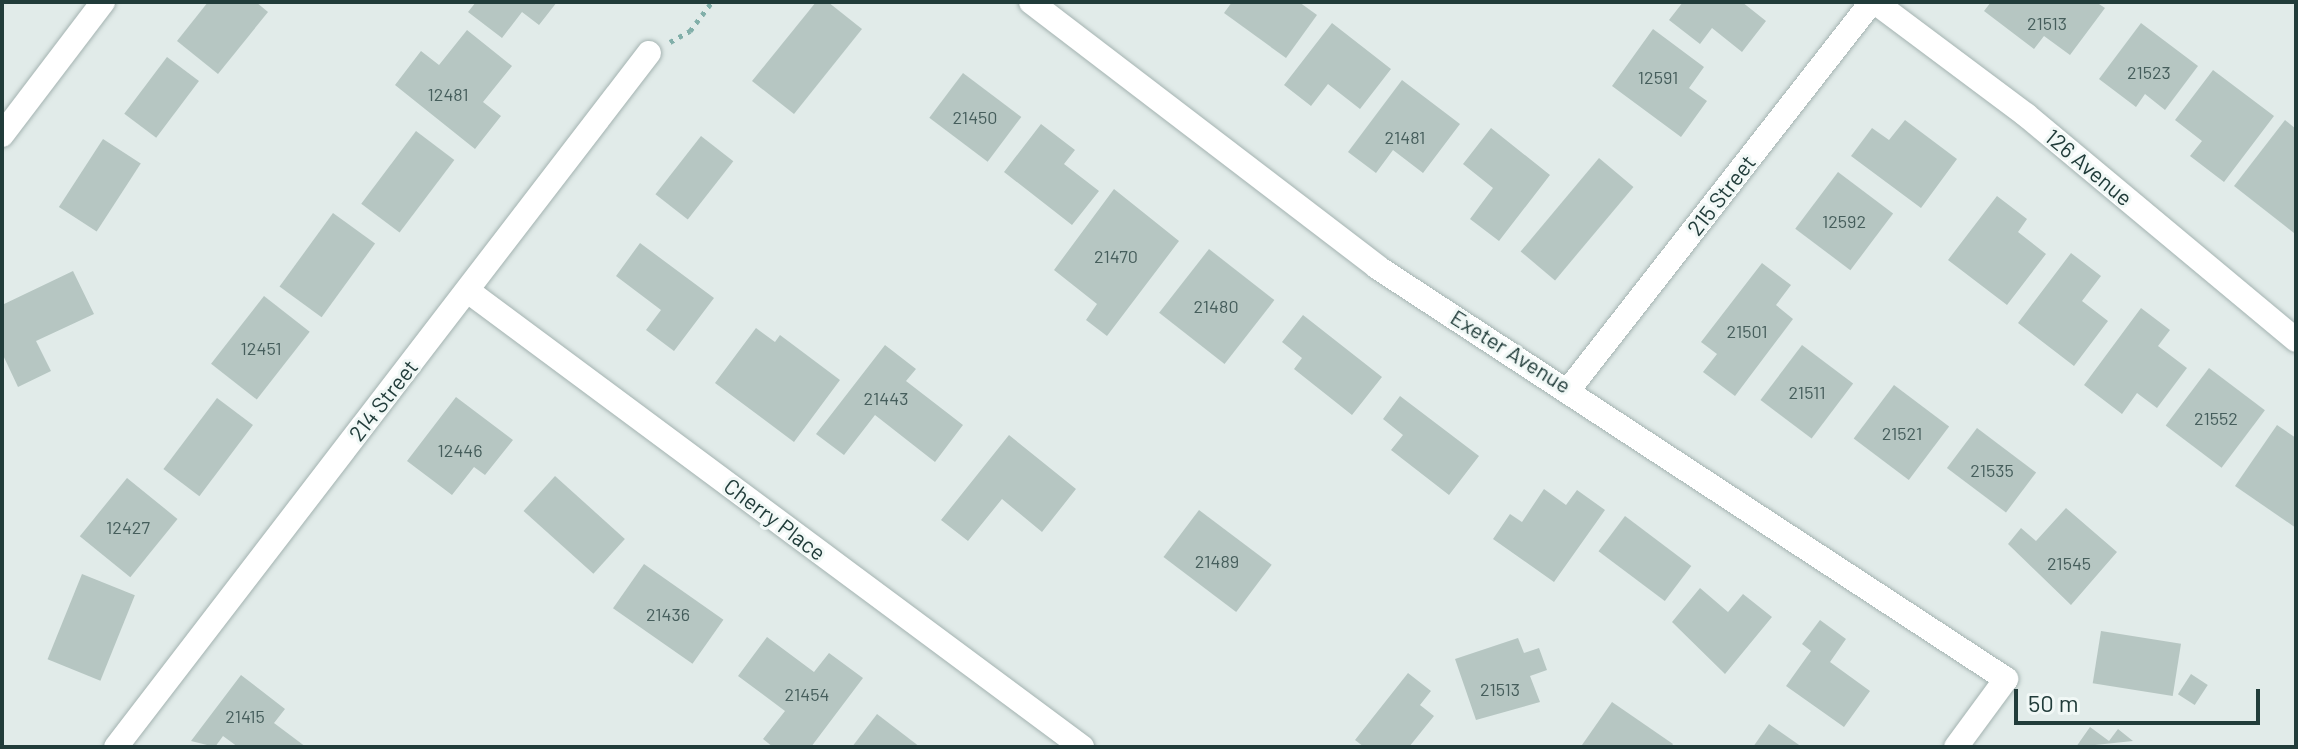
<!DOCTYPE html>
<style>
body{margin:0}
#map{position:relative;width:2298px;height:749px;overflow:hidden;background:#e1ebe9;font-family:Barlow,sans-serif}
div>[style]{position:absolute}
.building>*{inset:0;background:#b6c6c2;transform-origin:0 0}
.path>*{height:5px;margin-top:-2.5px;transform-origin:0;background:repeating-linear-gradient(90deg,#81afa9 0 4px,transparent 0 10px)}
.roads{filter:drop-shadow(0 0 2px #a4b3b1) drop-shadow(0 0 2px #a4b3b1)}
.minor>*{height:24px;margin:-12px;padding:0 12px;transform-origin:12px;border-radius:12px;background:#fff}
span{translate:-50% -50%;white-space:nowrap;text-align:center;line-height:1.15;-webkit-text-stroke:6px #f1f8f6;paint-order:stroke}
.number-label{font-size:18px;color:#465e5c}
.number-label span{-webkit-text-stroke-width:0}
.street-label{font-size:22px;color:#213c3a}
.frame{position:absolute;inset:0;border:4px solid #213c3a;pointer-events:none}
.scale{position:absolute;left:2014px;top:689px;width:246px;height:36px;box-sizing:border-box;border:4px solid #213c3a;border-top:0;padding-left:10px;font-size:24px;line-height:28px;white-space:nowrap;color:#213c3a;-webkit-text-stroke:6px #f1f8f6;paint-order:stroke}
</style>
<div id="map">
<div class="building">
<div style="clip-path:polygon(208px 2px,256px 2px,268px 12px,218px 74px,177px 41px)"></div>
<div style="clip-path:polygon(476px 2px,557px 2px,539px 25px,522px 12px,502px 38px,468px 12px)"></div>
<div style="clip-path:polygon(816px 2px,828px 2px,862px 29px,794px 114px,752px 81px)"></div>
<div style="clip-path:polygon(1232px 2px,1299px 2px,1317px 15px,1286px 58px,1224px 13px)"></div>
<div style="clip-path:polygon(1683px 2px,1742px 2px,1766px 21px,1742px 52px,1712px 28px,1700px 44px,1669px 20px)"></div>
<div style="clip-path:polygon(1991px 2px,2096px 2px,2105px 8px,2070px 55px,2044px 36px,2034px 49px,1984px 11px)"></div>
<div style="clip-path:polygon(1332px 23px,1391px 69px,1360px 109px,1328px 84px,1311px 106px,1284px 85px)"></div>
<div style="clip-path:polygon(2141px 23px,2198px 66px,2165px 110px,2145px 94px,2136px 107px,2099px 79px)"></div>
<div style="clip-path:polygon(1653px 29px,1704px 67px,1689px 88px,1707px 101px,1681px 137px,1612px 86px)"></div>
<div style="clip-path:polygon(467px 30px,512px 66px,483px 102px,501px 116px,475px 149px,395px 85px,421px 51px,439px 65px)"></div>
<div style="left:167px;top:57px;width:40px;height:71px;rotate:37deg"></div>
<div style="clip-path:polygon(2213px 70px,2274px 116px,2224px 182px,2190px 156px,2202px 141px,2175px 120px)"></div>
<div style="left:963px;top:73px;width:73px;height:56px;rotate:37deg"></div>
<div style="clip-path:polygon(1402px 80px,1460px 124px,1423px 173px,1393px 150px,1376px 173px,1348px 152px)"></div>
<div style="clip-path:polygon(1905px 120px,1957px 159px,1921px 208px,1851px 156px,1872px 128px,1889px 140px)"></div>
<div style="clip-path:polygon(2285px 120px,2296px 129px,2294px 233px,2234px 186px)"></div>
<div style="clip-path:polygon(1041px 124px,1075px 150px,1064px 164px,1099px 191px,1072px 225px,1004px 172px)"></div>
<div style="clip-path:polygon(1491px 128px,1550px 175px,1499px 241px,1470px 219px,1493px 188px,1463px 164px)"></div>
<div style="left:416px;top:131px;width:48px;height:91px;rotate:37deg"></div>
<div style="left:701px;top:136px;width:41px;height:74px;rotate:38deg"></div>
<div style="left:103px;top:139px;width:45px;height:81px;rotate:33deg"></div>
<div style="left:1599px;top:158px;width:45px;height:122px;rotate:40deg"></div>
<div style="left:1838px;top:172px;width:69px;height:71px;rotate:37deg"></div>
<div style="clip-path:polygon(1114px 189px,1179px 241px,1107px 336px,1086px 320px,1097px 304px,1054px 270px)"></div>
<div style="clip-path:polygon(1997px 196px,2027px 219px,2018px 232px,2046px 254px,2007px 305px,1948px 260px)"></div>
<div style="left:333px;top:213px;width:52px;height:91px;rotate:36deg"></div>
<div style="clip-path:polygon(640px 243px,714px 298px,674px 351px,646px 330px,661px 310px,616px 276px)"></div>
<div style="left:1209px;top:249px;width:83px;height:81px;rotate:38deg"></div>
<div style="clip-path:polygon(2071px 253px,2101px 276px,2082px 301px,2108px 321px,2074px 366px,2018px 323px)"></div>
<div style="clip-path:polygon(1762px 263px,1791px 285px,1776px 305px,1793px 319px,1735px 396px,1703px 372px,1717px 354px,1701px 342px)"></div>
<div style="clip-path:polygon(73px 271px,94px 314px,36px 341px,51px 371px,18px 387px,2px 353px,2px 305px)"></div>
<div style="left:264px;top:296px;width:58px;height:86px;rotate:38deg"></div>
<div style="clip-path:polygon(2141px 308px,2170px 330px,2158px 346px,2187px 368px,2157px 408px,2137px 393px,2122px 414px,2084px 385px)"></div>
<div style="clip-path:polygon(1303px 315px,1382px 377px,1352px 415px,1294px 369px,1302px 358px,1282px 342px)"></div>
<div style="clip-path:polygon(756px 328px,775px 342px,780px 335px,840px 380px,794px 442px,715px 383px)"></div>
<div style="clip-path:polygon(885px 345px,916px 369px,906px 381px,963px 425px,935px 462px,875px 415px,844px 455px,816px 434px)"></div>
<div style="left:1802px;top:345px;width:64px;height:69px;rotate:37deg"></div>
<div style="left:2209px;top:368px;width:70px;height:72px;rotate:37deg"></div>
<div style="left:1894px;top:385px;width:69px;height:67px;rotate:37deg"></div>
<div style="clip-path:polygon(1400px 396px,1479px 456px,1449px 495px,1391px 450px,1403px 435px,1383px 419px)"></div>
<div style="clip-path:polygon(456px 397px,513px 440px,485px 475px,474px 467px,452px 495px,407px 461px)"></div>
<div style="left:217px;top:398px;width:45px;height:89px;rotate:37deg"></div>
<div style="clip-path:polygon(2277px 425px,2296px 438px,2296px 528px,2235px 486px)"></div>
<div style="left:1977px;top:428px;width:74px;height:50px;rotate:37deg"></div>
<div style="clip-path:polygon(1009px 435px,1076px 489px,1042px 532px,1002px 499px,968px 541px,941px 520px)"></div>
<div style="left:555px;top:476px;width:94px;height:47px;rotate:42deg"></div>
<div style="left:127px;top:478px;width:65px;height:75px;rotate:39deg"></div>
<div style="clip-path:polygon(1544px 489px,1566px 505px,1577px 490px,1605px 510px,1554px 582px,1493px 539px,1510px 514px,1522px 522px)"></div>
<div style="clip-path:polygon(2066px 508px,2117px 552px,2071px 605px,2008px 544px,2021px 528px,2036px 541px)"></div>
<div style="left:1199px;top:510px;width:91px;height:59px;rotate:37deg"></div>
<div style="left:1625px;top:516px;width:83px;height:44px;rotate:37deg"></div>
<div style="left:644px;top:564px;width:97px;height:54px;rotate:35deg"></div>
<div style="left:82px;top:574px;width:57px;height:92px;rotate:22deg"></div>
<div style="clip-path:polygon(1700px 588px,1728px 612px,1743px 594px,1772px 617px,1725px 674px,1672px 622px)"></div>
<div style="clip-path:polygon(1820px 620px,1846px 639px,1830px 662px,1870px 691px,1844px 727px,1786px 686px,1811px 651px,1802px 644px)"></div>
<div style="left:2101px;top:631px;width:81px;height:53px;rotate:9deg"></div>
<div style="clip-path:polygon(767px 637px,814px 672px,829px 653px,863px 678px,811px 747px,773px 747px,763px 739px,785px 711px,738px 676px)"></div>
<div style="clip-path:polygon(1518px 638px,1524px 653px,1539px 648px,1547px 670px,1530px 676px,1540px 702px,1476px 720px,1455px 659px)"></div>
<div style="clip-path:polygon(1408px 673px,1431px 691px,1420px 705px,1434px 716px,1409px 747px,1364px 747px,1355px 740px)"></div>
<div style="left:2191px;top:674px;width:20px;height:24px;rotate:33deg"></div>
<div style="clip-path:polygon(241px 675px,285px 709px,274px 723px,306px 747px,238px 747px,223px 736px,215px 747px,191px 741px)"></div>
<div style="clip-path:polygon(1612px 702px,1673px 744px,1671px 747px,1582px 745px)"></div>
<div style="clip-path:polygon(877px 714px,920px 747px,852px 747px)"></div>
<div style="clip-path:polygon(1769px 724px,1802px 747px,1753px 747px)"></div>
<div style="clip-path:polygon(2090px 727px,2109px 741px,2118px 729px,2133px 741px,2076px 747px)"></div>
</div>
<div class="path">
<div style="left:670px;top:42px;width:23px;rotate:-29deg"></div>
<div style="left:690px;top:31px;width:36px;rotate:-53deg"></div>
<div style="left:1169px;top:747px;width:2px"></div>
</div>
<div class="roads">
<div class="minor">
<div style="left:1031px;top:2px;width:436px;rotate:37.4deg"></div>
<div style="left:1377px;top:267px;width:752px;rotate:33.23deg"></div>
<div style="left:2006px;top:679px;width:84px;rotate:126.3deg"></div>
<div style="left:1875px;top:2px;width:189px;rotate:36.8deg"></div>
<div style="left:2026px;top:115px;width:351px;rotate:39.8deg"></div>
<div style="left:2px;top:135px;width:167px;rotate:-52.8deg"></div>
<div style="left:468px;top:291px;width:765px;rotate:36.6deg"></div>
<div style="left:1570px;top:388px;width:490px;rotate:-52deg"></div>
<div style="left:116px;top:747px;width:875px;rotate:-52.48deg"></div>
</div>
</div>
<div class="number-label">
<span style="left:2047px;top:23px">21513</span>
<span style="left:2149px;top:72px">21523</span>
<span style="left:1658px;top:77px">12591</span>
<span style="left:448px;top:94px">12481</span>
<span style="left:975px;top:117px">21450</span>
<span style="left:1405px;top:137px">21481</span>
<span style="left:1844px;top:221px">12592</span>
<span style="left:1116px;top:256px">21470</span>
<span style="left:1216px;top:306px">21480</span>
<span style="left:1747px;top:331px">21501</span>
<span style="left:261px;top:348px">12451</span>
<span style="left:1807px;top:392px">21511</span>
<span style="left:886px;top:398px">21443</span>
<span style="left:2216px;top:418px">21552</span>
<span style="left:1902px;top:433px">21521</span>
<span style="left:460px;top:450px">12446</span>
<span style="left:1992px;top:470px">21535</span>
<span style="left:128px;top:527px">12427</span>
<span style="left:1217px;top:561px">21489</span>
<span style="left:2069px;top:563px">21545</span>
<span style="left:668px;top:614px">21436</span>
<span style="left:1500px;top:689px">21513</span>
<span style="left:807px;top:694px">21454</span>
<span style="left:245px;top:716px">21415</span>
</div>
<div class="street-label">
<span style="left:2089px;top:167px;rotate:40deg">126 Avenue</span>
<span style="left:1721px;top:195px;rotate:-52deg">215 Street</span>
<span style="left:1511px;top:351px;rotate:32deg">Exeter Avenue</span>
<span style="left:383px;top:400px;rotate:-52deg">214 Street</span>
<span style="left:775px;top:519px;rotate:37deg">Cherry Place</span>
</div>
<div class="frame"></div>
<div class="scale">50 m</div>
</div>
